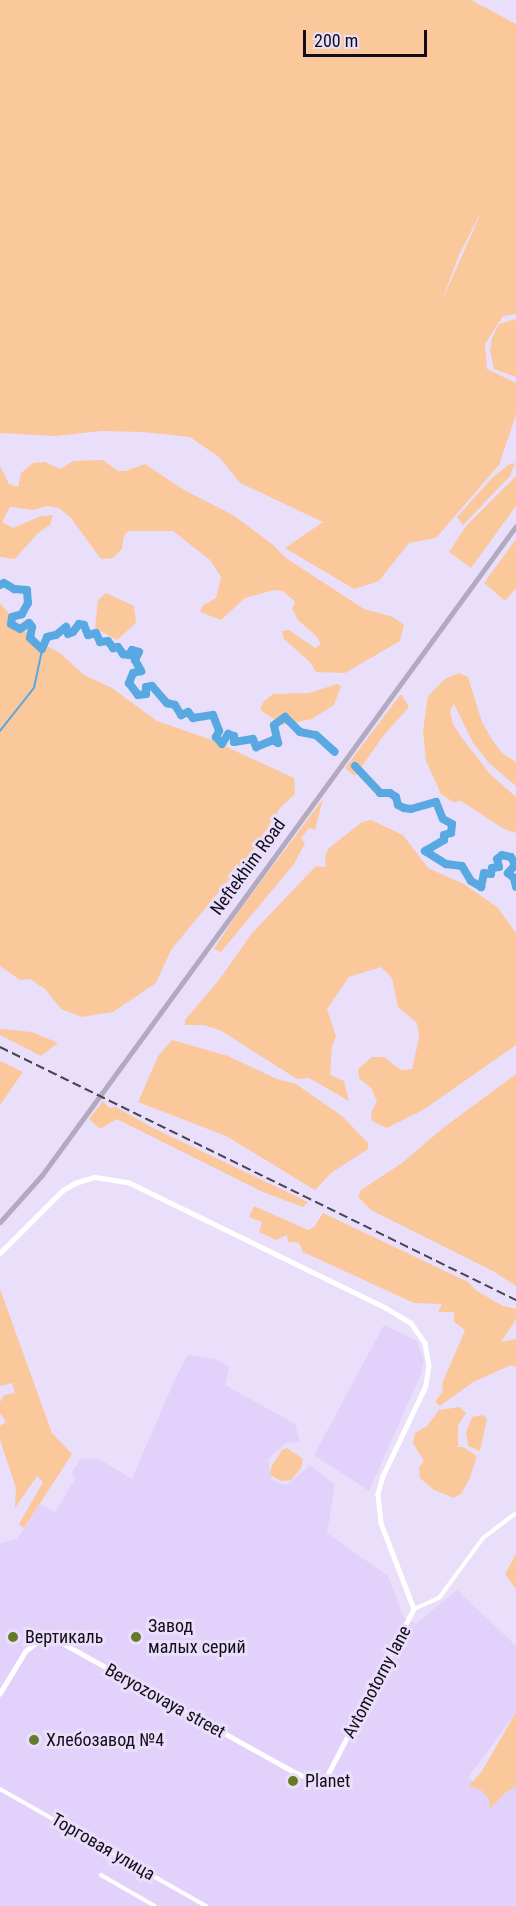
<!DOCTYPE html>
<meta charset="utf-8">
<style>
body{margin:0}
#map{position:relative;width:516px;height:1906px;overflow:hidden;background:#e9dffa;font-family:"Roboto Condensed",sans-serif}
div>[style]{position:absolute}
.built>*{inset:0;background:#e1d1fb}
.green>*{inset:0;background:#fbc89c}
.stream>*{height:1.5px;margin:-0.75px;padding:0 0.75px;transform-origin:0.75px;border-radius:0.75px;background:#58a9e2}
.river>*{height:8px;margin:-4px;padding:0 4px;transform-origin:4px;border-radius:4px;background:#58a9e2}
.minor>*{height:4px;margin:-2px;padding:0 2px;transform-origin:2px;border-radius:2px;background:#fff}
.tertiary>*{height:4.5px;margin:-2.25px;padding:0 2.25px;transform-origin:2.25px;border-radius:2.25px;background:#fff}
.secondary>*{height:5px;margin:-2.5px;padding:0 2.5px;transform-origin:2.5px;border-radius:2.5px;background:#b3aac0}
.rail>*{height:1.5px;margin-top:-0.75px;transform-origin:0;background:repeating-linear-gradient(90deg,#4a4356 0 9px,transparent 0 13.5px)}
.dots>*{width:16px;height:16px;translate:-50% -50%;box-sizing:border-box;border:3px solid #e9dffa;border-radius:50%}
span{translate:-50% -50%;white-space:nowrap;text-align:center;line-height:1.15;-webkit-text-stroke:6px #e9dffa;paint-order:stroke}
.street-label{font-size:18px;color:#120c1b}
.poi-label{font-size:18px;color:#120c1b}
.left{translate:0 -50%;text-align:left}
.scale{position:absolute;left:303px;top:30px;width:124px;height:27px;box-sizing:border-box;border:3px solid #120c1b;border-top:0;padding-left:8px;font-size:18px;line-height:21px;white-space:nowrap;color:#120c1b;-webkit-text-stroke:4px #e9dffa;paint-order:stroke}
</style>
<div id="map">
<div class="built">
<div style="clip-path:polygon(384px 1325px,417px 1341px,424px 1361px,421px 1374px,369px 1491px,314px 1455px)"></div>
<div style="clip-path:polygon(188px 1355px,215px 1359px,229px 1367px,225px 1385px,295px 1424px,300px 1441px,286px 1443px,268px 1459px,272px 1481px,287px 1485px,310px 1465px,335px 1485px,327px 1533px,388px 1576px,404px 1618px,416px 1624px,457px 1590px,516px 1646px,516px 1712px,468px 1778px,500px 1796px,516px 1783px,516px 1906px,0 1906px,0 1543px,17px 1539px,40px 1504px,55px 1512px,76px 1478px,71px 1473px,82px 1458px,99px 1459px,132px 1479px,176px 1377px)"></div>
</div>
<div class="green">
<div style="clip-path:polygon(evenodd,0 0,471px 0,516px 24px,516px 314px,503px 316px,485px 344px,487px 369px,516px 383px,516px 415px,499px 465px,436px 538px,409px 543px,379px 581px,354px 589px,285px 548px,323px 522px,240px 483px,219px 457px,190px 437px,142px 432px,102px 431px,56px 436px,0 433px,0 0,480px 214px,480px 215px,441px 303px,459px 255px,480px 214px)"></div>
<div style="clip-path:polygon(516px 319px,516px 377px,494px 369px,490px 351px,492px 338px,499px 324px)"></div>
<div style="clip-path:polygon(103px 460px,118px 471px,126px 471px,145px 464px,184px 490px,233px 515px,272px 544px,286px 558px,364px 609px,393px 617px,404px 625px,400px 641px,345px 673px,316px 672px,310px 662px,284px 639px,282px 631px,289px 630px,315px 648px,321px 644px,316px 636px,298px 620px,292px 609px,295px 602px,283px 591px,274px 590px,245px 598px,221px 620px,200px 612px,202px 606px,216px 598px,221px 577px,210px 560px,173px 531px,128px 531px,124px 536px,122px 549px,113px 558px,101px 559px,70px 517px,59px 508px,47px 506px,33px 510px,10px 507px,2px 522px,13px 528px,41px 516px,53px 515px,50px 525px,38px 533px,15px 559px,0 557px,0 466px,9px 484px,18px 487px,21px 473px,33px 463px,45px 462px,60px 469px,73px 461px)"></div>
<div style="clip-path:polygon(515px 463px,510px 476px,463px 525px,457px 517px,492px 478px,508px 465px)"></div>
<div style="clip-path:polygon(516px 476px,516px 506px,471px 568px,449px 552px,466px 526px)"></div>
<div style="clip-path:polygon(516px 539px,516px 588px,505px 601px,484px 583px)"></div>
<div style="clip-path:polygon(106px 593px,134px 606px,136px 623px,117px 640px,95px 628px,98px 600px)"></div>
<div style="clip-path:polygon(0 603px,20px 627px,41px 643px,60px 653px,84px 675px,112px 688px,157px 721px,212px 740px,294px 778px,295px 794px,280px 808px,255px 848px,171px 950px,156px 983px,113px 1012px,82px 1017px,61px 1009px,45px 989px,30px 979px,20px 980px,0 966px)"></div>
<div style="clip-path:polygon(459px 673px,468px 677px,482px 722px,493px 741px,502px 753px,516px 762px,516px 786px,489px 763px,473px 743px,454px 704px,450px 711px,453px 724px,462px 738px,490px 774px,516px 797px,516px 833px,504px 829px,461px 801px,453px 802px,441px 794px,426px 761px,423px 731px,428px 696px,445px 679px)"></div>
<div style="clip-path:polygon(337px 684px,341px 686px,334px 705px,312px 719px,283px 725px,260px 710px,263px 702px,273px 694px,309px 693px)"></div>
<div style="clip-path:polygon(401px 694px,409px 707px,384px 735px,355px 776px,345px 768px)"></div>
<div style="clip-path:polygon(323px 799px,315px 830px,309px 828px,301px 838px,305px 843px,294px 864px,221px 952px,214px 949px,239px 911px)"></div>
<div style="clip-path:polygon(371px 820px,403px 835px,428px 868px,464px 884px,497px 907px,516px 933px,516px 1045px,423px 1110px,387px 1128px,372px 1121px,371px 1113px,377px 1101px,371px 1088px,359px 1078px,358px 1069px,372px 1057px,384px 1057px,401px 1070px,412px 1069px,419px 1038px,417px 1023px,398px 1007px,392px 978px,381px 967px,349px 977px,327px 1009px,336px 1036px,332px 1047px,330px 1075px,344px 1081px,349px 1101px,309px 1078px,297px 1079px,220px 1030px,203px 1025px,185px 1025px,185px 1020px,219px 980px,252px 933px,316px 866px,326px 867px,325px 856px,329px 848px,362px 822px)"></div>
<div style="clip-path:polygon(0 1029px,32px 1032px,58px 1043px,41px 1056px,0 1035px)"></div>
<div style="clip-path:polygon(172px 1040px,228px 1056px,277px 1079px,296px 1084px,342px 1116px,368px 1143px,368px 1149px,331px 1173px,315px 1190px,226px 1136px,138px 1102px,158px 1056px)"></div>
<div style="clip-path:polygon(0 1061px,23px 1072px,0 1105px)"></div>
<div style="clip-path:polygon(516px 1074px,516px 1286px,493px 1271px,371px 1210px,358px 1197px,361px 1190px,402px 1163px,443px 1128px)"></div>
<div style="clip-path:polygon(103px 1101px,109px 1108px,116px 1107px,151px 1127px,308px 1202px,303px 1207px,263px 1192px,117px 1119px,100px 1129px,89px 1119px)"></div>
<div style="clip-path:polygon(254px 1206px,308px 1230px,314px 1227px,323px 1213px,468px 1282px,477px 1291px,503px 1306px,516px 1309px,516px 1319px,501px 1342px,516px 1339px,516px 1367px,511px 1365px,473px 1382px,440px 1406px,435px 1402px,443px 1391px,442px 1384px,465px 1330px,454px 1322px,454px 1312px,438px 1312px,442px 1304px,414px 1303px,303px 1252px,299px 1243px,288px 1242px,287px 1235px,276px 1240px,259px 1232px,262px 1222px,249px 1217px)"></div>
<div style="clip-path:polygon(0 1289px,52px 1433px,72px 1454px,24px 1528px,19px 1524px,43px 1482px,37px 1476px,15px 1508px,16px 1488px,0 1440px,0 1426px,6px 1422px,0 1413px,0 1402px,4px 1395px,15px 1393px,12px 1383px,0 1386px)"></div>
<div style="clip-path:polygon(460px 1407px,466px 1413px,458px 1426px,458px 1447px,463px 1447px,477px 1456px,469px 1480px,461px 1494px,454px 1498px,434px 1490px,420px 1478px,419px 1467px,424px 1461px,413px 1443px,415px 1433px,427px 1426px,439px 1410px)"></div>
<div style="clip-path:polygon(483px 1415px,487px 1419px,480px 1451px,468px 1446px,466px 1432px,472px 1417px)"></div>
<div style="clip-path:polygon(287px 1448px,303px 1459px,301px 1468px,291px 1480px,281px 1481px,270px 1475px,271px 1467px,282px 1450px)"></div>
<div style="clip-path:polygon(516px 1554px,516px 1589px,505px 1574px)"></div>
<div style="clip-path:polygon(516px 1712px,516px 1786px,505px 1793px,490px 1809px,489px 1799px,481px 1790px,469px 1786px,482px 1771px)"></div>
</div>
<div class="stream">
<div style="left:0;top:731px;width:55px;rotate:-51.7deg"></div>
<div style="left:34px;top:688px;width:40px;rotate:-78deg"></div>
</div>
<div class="river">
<div style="left:0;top:585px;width:4px;rotate:-27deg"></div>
<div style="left:4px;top:583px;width:12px;rotate:31deg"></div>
<div style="left:14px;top:589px;width:13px;rotate:4deg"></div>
<div style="left:27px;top:590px;width:13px;rotate:86deg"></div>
<div style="left:28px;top:603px;width:13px;rotate:119deg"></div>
<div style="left:22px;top:614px;width:10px;rotate:163deg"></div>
<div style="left:12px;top:617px;width:7px;rotate:98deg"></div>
<div style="left:11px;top:624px;width:10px;rotate:29deg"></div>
<div style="left:20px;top:629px;width:11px;rotate:-34deg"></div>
<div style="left:29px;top:623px;width:5px;rotate:53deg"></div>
<div style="left:32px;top:627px;width:11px;rotate:100deg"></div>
<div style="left:30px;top:638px;width:16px;rotate:43deg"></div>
<div style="left:42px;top:649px;width:13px;rotate:-67deg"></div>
<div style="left:47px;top:637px;width:9px;rotate:-13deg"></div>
<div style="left:56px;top:635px;width:13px;rotate:-39deg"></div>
<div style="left:66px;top:627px;width:7px;rotate:74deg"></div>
<div style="left:68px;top:634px;width:5px;rotate:-22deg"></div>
<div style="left:73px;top:632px;width:10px;rotate:-53deg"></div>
<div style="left:79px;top:624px;width:5px;rotate:11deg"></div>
<div style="left:84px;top:625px;width:11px;rotate:68deg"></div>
<div style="left:88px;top:635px;width:8px;rotate:-14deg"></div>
<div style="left:96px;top:633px;width:10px;rotate:66deg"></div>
<div style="left:100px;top:642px;width:8px;rotate:-7deg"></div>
<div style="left:108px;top:641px;width:9px;rotate:54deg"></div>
<div style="left:113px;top:648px;width:5px;rotate:-11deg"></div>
<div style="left:118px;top:647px;width:9px;rotate:54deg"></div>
<div style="left:123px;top:654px;width:6px;rotate:9deg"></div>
<div style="left:129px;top:655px;width:6px;rotate:-59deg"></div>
<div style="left:132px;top:650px;width:7px;rotate:16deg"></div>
<div style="left:139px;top:652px;width:9px;rotate:117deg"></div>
<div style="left:135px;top:660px;width:13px;rotate:61deg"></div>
<div style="left:141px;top:671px;width:8px;rotate:166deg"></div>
<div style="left:133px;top:673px;width:11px;rotate:112deg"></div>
<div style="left:129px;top:683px;width:15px;rotate:53deg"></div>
<div style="left:138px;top:695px;width:8px;rotate:-7deg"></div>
<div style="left:146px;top:694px;width:7px;rotate:-90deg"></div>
<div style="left:146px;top:687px;width:6px;rotate:-9deg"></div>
<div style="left:152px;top:686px;width:23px;rotate:49deg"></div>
<div style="left:167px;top:703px;width:8px;rotate:14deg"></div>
<div style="left:175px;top:705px;width:12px;rotate:59deg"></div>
<div style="left:181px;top:715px;width:8px;rotate:-23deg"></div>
<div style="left:188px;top:712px;width:8px;rotate:50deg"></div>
<div style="left:193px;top:718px;width:20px;rotate:-9deg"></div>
<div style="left:213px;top:715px;width:17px;rotate:69deg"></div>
<div style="left:219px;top:731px;width:7px;rotate:117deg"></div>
<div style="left:216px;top:737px;width:9px;rotate:49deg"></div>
<div style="left:222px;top:744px;width:12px;rotate:-59deg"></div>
<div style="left:228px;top:734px;width:6px;rotate:18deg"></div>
<div style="left:234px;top:736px;width:6px;rotate:90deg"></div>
<div style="left:234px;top:742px;width:19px;rotate:-9deg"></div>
<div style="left:253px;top:739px;width:9px;rotate:69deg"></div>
<div style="left:256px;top:747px;width:18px;rotate:-22deg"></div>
<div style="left:273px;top:740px;width:6px;rotate:31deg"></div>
<div style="left:278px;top:743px;width:18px;rotate:-103deg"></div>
<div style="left:274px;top:725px;width:14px;rotate:-36deg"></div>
<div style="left:285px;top:717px;width:21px;rotate:45deg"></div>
<div style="left:300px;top:732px;width:16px;rotate:11deg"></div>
<div style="left:316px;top:735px;width:25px;rotate:42deg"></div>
<div style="left:355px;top:766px;width:37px;rotate:47deg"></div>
<div style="left:380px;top:793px;width:10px"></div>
<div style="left:390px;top:793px;width:7px;rotate:34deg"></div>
<div style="left:396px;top:797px;width:8px;rotate:76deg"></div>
<div style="left:398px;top:805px;width:7px;rotate:27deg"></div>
<div style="left:404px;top:808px;width:7px;rotate:8deg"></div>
<div style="left:411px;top:809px;width:26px;rotate:-16deg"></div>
<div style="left:436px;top:802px;width:18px;rotate:68deg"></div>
<div style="left:443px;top:819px;width:10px;rotate:29deg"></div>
<div style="left:452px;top:824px;width:9px;rotate:96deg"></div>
<div style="left:451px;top:833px;width:7px;rotate:164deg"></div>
<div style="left:444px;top:835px;width:5px;rotate:90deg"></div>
<div style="left:444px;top:840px;width:22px;rotate:150deg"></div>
<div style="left:425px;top:851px;width:25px;rotate:32deg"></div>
<div style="left:446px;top:864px;width:16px;rotate:7deg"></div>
<div style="left:462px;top:866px;width:17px;rotate:59deg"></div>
<div style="left:471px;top:881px;width:12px;rotate:31deg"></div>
<div style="left:481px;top:887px;width:14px;rotate:-78deg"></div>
<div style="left:484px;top:873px;width:7px;rotate:8deg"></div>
<div style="left:491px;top:874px;width:6px;rotate:-81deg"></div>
<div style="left:492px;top:868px;width:7px;rotate:-8deg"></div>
<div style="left:499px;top:867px;width:8px;rotate:-104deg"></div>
<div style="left:497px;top:859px;width:6px;rotate:-39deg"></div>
<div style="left:502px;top:855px;width:9px;rotate:13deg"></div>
<div style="left:511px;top:857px;width:9px;rotate:63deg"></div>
<div style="left:515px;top:865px;width:11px;rotate:131deg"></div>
<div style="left:508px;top:873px;width:8px;rotate:40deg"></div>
<div style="left:514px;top:878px;width:9px;rotate:77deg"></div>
</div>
<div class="minor">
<div style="left:414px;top:1609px;width:27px;rotate:-24deg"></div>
<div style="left:439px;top:1598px;width:74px;rotate:-53.7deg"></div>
<div style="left:483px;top:1538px;width:41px;rotate:-37.1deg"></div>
<div style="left:0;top:1789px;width:237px;rotate:29.6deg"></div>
<div style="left:101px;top:1875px;width:62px;rotate:29.9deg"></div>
</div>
<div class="tertiary">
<div style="left:0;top:1253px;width:89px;rotate:-45deg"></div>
<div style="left:63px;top:1190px;width:14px;rotate:-30deg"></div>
<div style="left:75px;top:1183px;width:21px;rotate:-17deg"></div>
<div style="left:95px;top:1177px;width:33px;rotate:9deg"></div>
<div style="left:128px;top:1182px;width:287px;rotate:26deg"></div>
<div style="left:386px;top:1308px;width:29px;rotate:31deg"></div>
<div style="left:411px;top:1323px;width:24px;rotate:55deg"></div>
<div style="left:425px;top:1343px;width:23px;rotate:80deg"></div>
<div style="left:429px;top:1366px;width:20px;rotate:99deg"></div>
<div style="left:426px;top:1386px;width:100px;rotate:115.5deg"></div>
<div style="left:383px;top:1476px;width:19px;rotate:106deg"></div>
<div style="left:378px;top:1494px;width:29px;rotate:84deg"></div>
<div style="left:381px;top:1523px;width:92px;rotate:69deg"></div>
<div style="left:414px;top:1609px;width:189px;rotate:117.4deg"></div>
<div style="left:327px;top:1777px;width:14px;rotate:163deg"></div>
<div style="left:314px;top:1781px;width:21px;rotate:-157deg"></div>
<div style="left:295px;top:1773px;width:276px;rotate:-150.9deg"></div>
<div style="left:54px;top:1639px;width:12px;rotate:180deg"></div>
<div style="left:42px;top:1639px;width:20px;rotate:143deg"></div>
<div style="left:26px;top:1651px;width:50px;rotate:121.2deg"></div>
</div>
<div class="secondary">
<div style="left:0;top:1222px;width:63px;rotate:-48.2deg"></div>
<div style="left:42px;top:1175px;width:804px;rotate:-53.86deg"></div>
</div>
<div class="rail">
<div style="left:0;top:1047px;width:575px;rotate:26.12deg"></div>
</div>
<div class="dots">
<div style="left:13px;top:1637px;background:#667a2a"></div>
<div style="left:136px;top:1637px;background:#667a2a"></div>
<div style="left:34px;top:1740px;background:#667a2a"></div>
<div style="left:293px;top:1781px;background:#667a2a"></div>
</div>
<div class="street-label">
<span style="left:248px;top:867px;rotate:-54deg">Neftekhim Road</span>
<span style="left:377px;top:1682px;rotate:-62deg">Avtomotorny lane</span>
<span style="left:165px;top:1701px;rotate:29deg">Beryozovaya street</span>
<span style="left:103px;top:1847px;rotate:30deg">Торговая улица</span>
</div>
<div class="poi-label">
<span class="left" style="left:148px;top:1637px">Завод<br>малых серий</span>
<span class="left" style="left:25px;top:1637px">Вертикаль</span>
<span class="left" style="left:46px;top:1740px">Хлебозавод №4</span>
<span class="left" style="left:305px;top:1781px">Planet</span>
</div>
<div class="scale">200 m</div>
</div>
